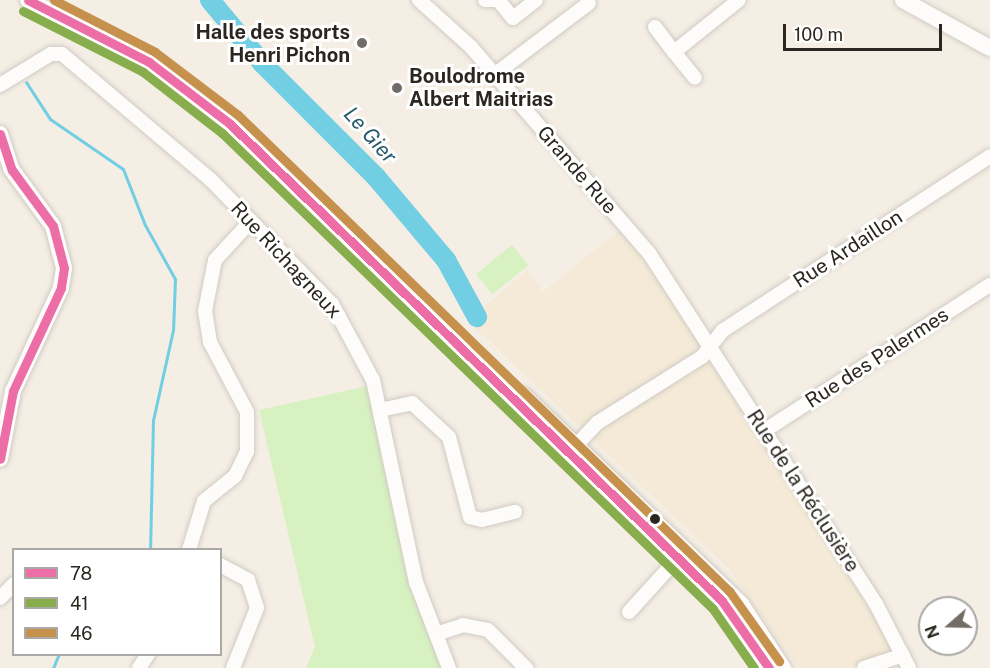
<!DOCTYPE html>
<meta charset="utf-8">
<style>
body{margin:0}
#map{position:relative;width:990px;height:668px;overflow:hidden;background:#f4eee4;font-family:"Public Sans",sans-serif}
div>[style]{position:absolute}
.built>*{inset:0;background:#f4ead7}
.green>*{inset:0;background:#d7f2c0;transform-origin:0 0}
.stream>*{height:3px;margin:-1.5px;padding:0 1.5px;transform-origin:1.5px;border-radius:1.5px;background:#72cee3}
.river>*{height:20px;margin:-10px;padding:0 10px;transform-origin:10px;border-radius:10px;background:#72cee3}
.roads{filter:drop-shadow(0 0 2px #d0cbc3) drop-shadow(0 0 2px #d0cbc3)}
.minor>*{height:14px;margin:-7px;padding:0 7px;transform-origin:7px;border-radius:7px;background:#fdfcfb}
.major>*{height:16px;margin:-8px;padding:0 8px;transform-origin:8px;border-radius:8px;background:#fdfcfb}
.bus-1>*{height:9px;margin:-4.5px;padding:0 4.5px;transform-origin:4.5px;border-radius:4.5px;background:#ed6ea7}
.bus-2>*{height:9px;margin:-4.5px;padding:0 4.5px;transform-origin:4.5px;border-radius:4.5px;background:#88ad4d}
.bus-3>*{height:9px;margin:-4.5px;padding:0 4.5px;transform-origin:4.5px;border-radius:4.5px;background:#c6914d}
.dots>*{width:16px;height:16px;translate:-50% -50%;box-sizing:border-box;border:3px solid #fff;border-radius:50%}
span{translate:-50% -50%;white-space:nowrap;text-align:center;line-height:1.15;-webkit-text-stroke:6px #fff;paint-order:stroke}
.poi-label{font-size:20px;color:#2b2720;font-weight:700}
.right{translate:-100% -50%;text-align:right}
.left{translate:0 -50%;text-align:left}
.street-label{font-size:20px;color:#2b2720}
.water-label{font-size:21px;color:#265b69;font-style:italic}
.legend{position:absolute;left:12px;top:548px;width:210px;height:108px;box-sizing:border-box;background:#fff;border:2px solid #aaa9a6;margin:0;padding:8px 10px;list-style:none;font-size:18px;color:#2b2720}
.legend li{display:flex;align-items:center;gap:12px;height:30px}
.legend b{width:30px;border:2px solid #aaa9a6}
.north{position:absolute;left:918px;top:596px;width:60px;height:60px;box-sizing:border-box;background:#fff;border:2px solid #aaa9a6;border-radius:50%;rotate:250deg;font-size:16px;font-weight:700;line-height:24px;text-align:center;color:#2b2720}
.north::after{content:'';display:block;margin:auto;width:21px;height:27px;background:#716d65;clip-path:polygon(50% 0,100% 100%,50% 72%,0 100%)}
.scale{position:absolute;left:783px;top:24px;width:159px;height:27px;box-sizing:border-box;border:3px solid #2b2720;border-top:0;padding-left:8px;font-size:18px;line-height:21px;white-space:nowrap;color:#2b2720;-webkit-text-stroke:4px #fff;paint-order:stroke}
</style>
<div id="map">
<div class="built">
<div style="clip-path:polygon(621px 229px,646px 256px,897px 653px,845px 668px,798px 668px,729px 569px,468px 321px,527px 270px,543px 292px)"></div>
</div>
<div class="green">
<div style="left:512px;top:245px;width:26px;height:46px;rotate:51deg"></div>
<div style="clip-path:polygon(368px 386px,446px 668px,306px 668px,315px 647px,259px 410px)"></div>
</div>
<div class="stream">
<div style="left:26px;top:82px;width:44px;rotate:57deg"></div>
<div style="left:50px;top:119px;width:88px;rotate:34.4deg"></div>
<div style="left:123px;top:169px;width:60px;rotate:68.6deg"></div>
<div style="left:145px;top:225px;width:62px;rotate:60.9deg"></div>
<div style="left:175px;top:279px;width:51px;rotate:92.2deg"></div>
<div style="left:173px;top:330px;width:92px;rotate:102.5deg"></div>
<div style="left:153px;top:420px;width:130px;rotate:91.3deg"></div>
<div style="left:53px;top:668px;width:15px;rotate:-67deg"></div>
</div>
<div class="river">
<div style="left:210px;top:0;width:83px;rotate:50.4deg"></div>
<div style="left:263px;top:64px;width:160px;rotate:45deg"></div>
<div style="left:376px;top:177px;width:109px;rotate:49.9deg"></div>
<div style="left:446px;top:260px;width:65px;rotate:61.5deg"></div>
</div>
<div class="roads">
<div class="minor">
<div style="left:419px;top:0;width:70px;rotate:42.1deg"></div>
<div style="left:471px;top:47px;width:272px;rotate:49.2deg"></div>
<div style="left:649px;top:253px;width:418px;rotate:57.1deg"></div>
<div style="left:876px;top:604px;width:72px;rotate:62.7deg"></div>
<div style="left:485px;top:0;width:14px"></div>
<div style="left:499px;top:1px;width:22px;rotate:51deg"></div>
<div style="left:513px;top:18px;width:29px;rotate:-38deg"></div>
<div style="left:655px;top:27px;width:31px;rotate:53deg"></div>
<div style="left:674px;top:52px;width:83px;rotate:-38.7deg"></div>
<div style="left:674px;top:52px;width:33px;rotate:51deg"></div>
<div style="left:494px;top:75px;width:119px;rotate:-37.2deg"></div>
<div style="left:0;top:85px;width:60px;rotate:-31.3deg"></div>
<div style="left:51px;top:54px;width:11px"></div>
<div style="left:62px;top:54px;width:195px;rotate:40.2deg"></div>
<div style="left:211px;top:180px;width:173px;rotate:45.7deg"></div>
<div style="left:332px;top:304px;width:86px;rotate:61.7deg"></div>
<div style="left:373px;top:380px;width:207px;rotate:78deg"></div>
<div style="left:416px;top:582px;width:92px;rotate:69deg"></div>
<div style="left:380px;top:410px;width:33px;rotate:-12deg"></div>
<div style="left:412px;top:403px;width:50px;rotate:42.6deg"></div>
<div style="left:449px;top:437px;width:83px;rotate:75.3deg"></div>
<div style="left:470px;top:517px;width:12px;rotate:14deg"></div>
<div style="left:482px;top:520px;width:34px;rotate:-14deg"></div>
<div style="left:764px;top:431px;width:269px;rotate:-32.9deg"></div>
<div style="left:570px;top:452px;width:40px;rotate:-47deg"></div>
<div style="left:597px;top:423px;width:124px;rotate:-32.2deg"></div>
<div style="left:702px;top:357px;width:33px;rotate:-52deg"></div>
<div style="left:722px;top:331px;width:320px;rotate:-33.1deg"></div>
<div style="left:189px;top:550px;width:51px;rotate:-73deg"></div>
<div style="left:204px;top:501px;width:40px;rotate:-39deg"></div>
<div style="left:235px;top:476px;width:28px;rotate:-64deg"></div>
<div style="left:247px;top:451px;width:39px;rotate:-90deg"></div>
<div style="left:247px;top:412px;width:79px;rotate:-117.9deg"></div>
<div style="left:210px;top:342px;width:31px;rotate:-99deg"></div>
<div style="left:205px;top:311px;width:52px;rotate:-78.9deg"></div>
<div style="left:215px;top:260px;width:50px;rotate:-47.4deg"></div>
<div style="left:220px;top:565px;width:32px;rotate:28deg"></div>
<div style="left:248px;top:580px;width:29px;rotate:72deg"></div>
<div style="left:257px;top:608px;width:65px;rotate:111.8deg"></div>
<div style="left:0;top:598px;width:20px;rotate:-45deg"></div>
<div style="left:629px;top:612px;width:73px;rotate:-47.8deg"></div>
<div style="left:436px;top:634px;width:28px;rotate:-18deg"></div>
<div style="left:463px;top:625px;width:25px;rotate:11deg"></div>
<div style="left:488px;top:630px;width:54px;rotate:45deg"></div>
<div style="left:139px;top:668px;width:17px;rotate:-57deg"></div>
<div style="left:864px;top:668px;width:41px;rotate:-18.4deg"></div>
</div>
<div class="major">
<div style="left:28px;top:0;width:136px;rotate:27.1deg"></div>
<div style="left:149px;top:62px;width:102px;rotate:37.4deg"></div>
<div style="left:230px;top:124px;width:685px;rotate:44.11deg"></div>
<div style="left:722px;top:601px;width:82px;rotate:55deg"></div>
<div style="left:903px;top:0;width:99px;rotate:28.9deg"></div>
<div style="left:0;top:134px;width:38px;rotate:72deg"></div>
<div style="left:12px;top:170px;width:69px;rotate:53.8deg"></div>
<div style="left:53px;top:226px;width:43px;rotate:75.3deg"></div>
<div style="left:64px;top:268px;width:20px;rotate:99deg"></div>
<div style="left:61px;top:288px;width:114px;rotate:115deg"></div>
<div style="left:13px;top:391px;width:69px;rotate:100.8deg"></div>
<div style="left:524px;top:396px;width:301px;rotate:43.8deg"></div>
<div style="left:741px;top:604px;width:77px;rotate:56.7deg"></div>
</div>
</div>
<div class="bus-1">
<div style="left:28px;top:0;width:136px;rotate:27.1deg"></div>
<div style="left:149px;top:62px;width:102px;rotate:37.4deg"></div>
<div style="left:230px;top:124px;width:685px;rotate:44.11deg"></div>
<div style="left:722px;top:601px;width:82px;rotate:55deg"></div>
<div style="left:0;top:134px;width:38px;rotate:72deg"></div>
<div style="left:12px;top:170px;width:69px;rotate:53.8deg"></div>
<div style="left:53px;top:226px;width:43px;rotate:75.3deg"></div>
<div style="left:64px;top:268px;width:20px;rotate:99deg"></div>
<div style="left:61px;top:288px;width:114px;rotate:115deg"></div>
<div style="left:13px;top:391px;width:69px;rotate:100.8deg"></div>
</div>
<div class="bus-2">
<div style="left:23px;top:11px;width:135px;rotate:26.9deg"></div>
<div style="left:143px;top:72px;width:100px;rotate:37.7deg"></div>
<div style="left:222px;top:133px;width:684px;rotate:44.11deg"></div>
<div style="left:713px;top:609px;width:72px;rotate:55.2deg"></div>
</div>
<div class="bus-3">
<div style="left:54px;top:0;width:114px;rotate:27.2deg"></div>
<div style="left:155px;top:52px;width:104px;rotate:37.2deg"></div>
<div style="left:238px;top:115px;width:685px;rotate:44.11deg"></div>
<div style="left:730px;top:592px;width:85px;rotate:54.6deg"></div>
</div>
<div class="dots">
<div style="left:362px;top:43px;background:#716d65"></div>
<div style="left:397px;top:88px;background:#716d65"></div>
<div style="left:655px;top:519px;background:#2b2720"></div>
</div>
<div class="poi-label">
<span class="right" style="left:350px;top:44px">Halle des sports<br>Henri Pichon</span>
<span class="left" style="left:409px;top:88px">Boulodrome<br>Albert Maitrias</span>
</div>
<div class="street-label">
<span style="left:577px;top:170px;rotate:49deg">Grande Rue</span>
<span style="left:848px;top:249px;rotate:-33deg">Rue Ardaillon</span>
<span style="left:286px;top:260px;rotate:47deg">Rue Richagneux</span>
<span style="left:877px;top:358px;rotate:-33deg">Rue des Palermes</span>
<span style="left:803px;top:491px;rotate:57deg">Rue de la Réclusière</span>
</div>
<div class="water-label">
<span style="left:370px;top:135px;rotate:48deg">Le Gier</span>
</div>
<ul class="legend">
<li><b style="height:8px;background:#ed6ea7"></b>78</li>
<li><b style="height:8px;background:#88ad4d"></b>41</li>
<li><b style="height:8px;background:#c6914d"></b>46</li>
</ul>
<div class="north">N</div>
<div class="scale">100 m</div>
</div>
